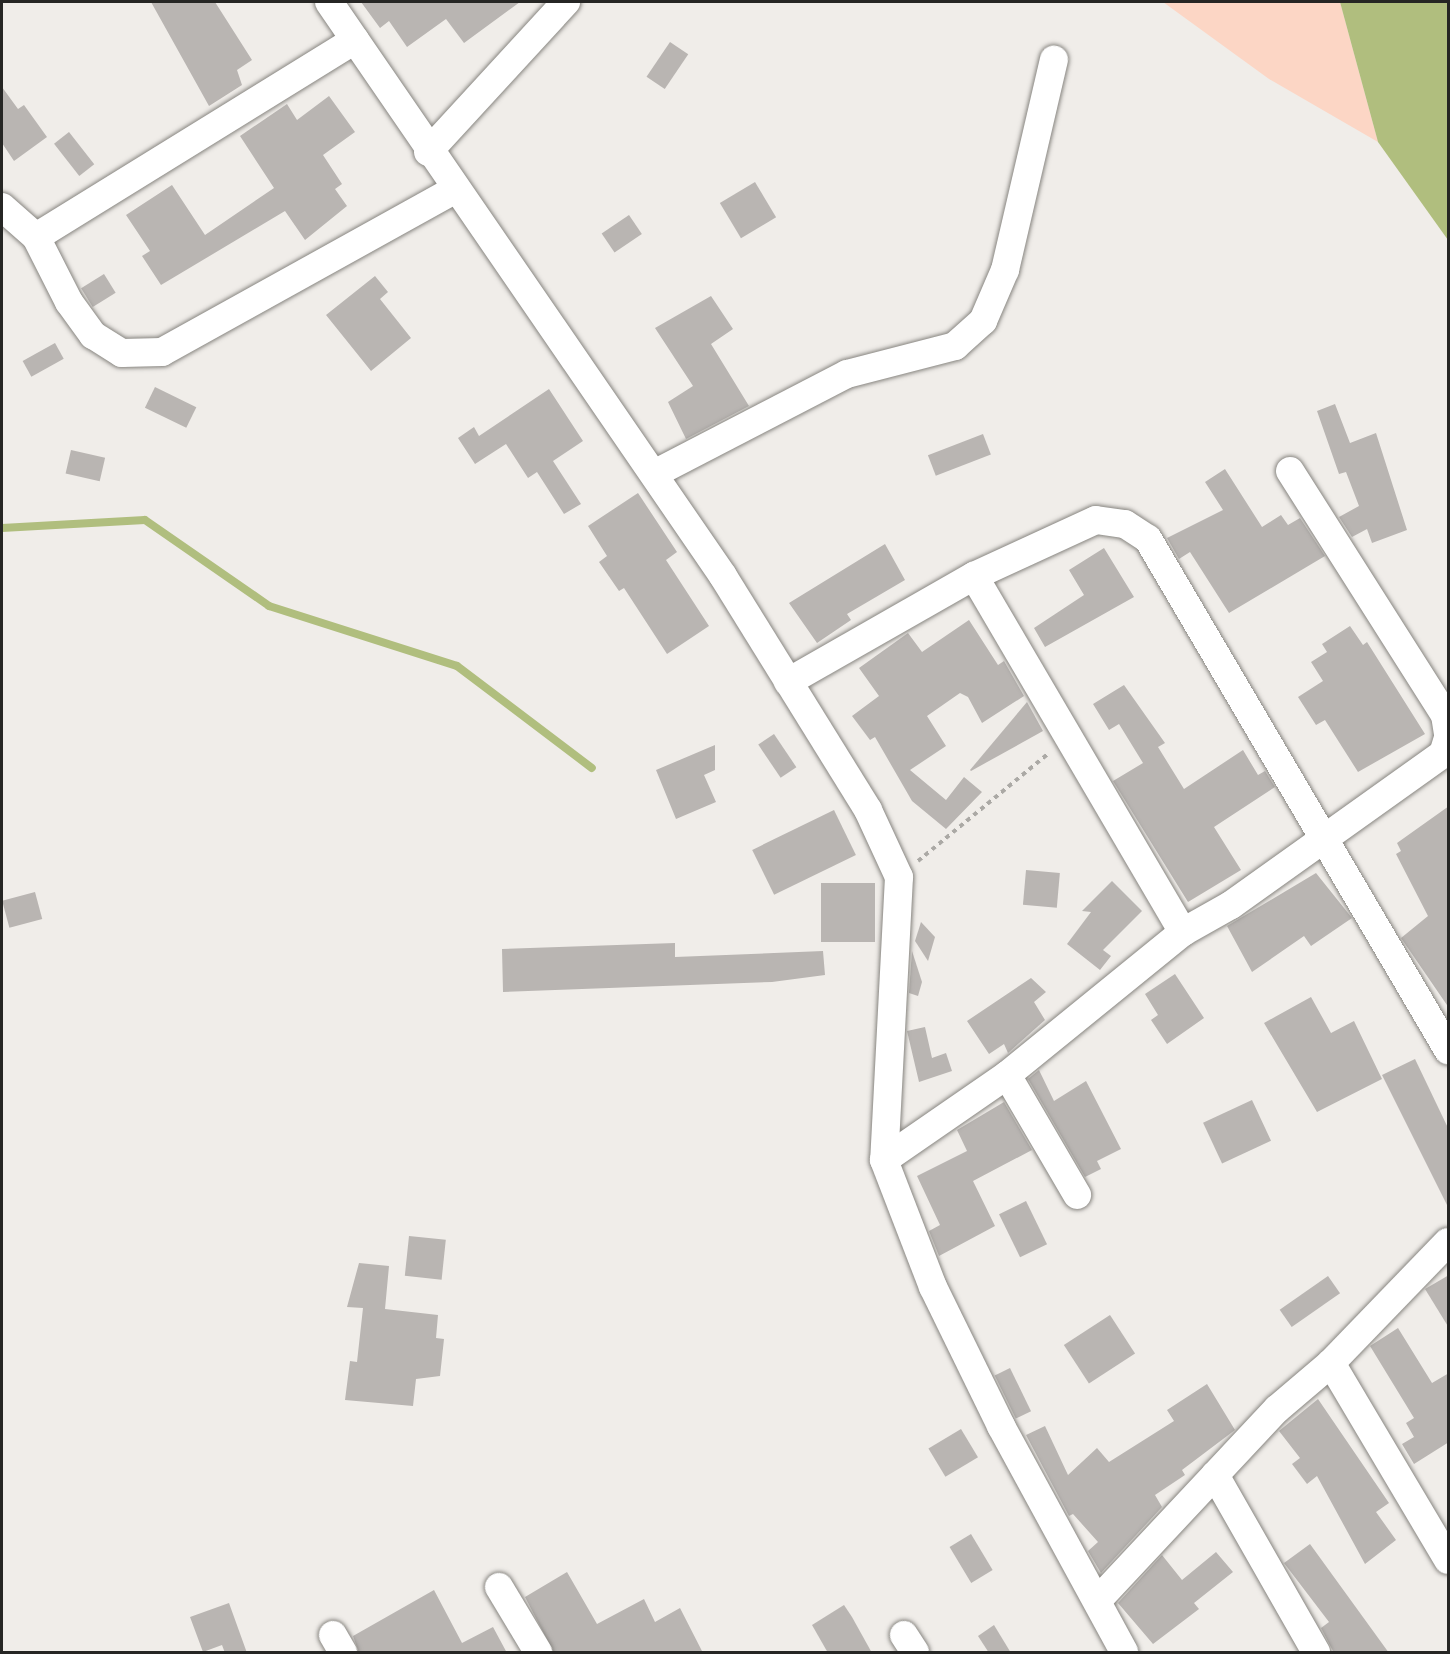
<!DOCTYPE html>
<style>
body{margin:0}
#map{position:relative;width:1450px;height:1654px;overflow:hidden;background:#f0ede9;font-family:Overpass,sans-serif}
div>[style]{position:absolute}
.green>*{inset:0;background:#fcd6c5}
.water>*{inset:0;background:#b0be7e}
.stream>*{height:8px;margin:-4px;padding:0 4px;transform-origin:4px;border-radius:4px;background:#b0be7e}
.building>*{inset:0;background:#b9b5b2;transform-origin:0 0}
.path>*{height:4px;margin-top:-2px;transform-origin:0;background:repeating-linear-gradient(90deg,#aba9a5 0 4.5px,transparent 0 9px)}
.roads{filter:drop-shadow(0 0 2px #878580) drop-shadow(0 0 2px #878580)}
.minor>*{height:28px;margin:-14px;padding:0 14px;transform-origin:14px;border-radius:14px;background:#fff}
span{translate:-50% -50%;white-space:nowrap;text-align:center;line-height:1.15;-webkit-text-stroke:4.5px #fdfbf6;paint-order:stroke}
.frame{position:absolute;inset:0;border:3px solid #262624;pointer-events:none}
</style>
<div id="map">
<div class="green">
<div style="clip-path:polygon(1163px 2px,1340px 2px,1378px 142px,1269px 79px)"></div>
</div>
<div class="water">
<div style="clip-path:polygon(1340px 2px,1448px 2px,1448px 240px,1378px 142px)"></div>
</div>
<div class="stream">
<div style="left:2px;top:528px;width:143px;rotate:-3.2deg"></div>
<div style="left:145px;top:520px;width:151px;rotate:34.7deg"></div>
<div style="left:269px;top:606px;width:197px;rotate:17.7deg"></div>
<div style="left:457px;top:666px;width:169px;rotate:37.1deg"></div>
</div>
<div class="building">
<div style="clip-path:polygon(151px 2px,215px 2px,252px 60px,237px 70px,242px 85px,209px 106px)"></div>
<div style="clip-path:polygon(361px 2px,520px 2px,464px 43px,446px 19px,407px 47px,389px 21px,380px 28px)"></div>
<div style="left:670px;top:42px;width:22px;height:42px;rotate:34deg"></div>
<div style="clip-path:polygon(2px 87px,18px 109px,24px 105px,47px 137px,14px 161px,2px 143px)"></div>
<div style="clip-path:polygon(329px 96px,355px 132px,323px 155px,342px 184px,335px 189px,347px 206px,305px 240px,285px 211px,161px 285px,142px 256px,150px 251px,126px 215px,172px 185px,205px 235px,274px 188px,240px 136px,287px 104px,297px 120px)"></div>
<div style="left:69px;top:132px;width:41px;height:19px;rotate:52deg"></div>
<div style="left:755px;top:182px;width:41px;height:41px;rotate:59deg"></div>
<div style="left:629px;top:215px;width:23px;height:33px;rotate:56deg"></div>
<div style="left:104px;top:274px;width:22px;height:27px;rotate:58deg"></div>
<div style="clip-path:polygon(375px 276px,388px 292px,380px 299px,411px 338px,371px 371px,326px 315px)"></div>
<div style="clip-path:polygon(711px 296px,733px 329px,711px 344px,749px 406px,686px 439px,668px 402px,693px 386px,655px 328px)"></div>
<div style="left:55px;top:343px;width:18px;height:37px;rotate:61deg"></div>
<div style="left:155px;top:387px;width:46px;height:23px;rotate:26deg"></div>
<div style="clip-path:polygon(549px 389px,583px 441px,553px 461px,581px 504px,564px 514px,537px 472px,528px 478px,506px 444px,475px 464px,458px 438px,474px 427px,479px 436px)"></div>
<div style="clip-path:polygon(1335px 404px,1350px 443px,1376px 433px,1407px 530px,1372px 543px,1367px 529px,1352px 537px,1339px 517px,1359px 506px,1346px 472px,1339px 474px,1317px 411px)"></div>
<div style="left:983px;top:434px;width:22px;height:59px;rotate:69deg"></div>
<div style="left:71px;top:450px;width:35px;height:24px;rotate:13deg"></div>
<div style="clip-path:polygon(1225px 469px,1262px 527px,1281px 515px,1288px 525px,1300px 518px,1325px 556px,1229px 613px,1190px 552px,1179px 559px,1167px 538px,1223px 510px,1205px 482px)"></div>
<div style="clip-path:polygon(638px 493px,677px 552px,666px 560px,709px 626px,667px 654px,624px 588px,619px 591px,599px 562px,607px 556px,588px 526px)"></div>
<div style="clip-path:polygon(885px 544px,905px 580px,847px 614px,851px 620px,817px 643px,789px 603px)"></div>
<div style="clip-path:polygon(1104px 548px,1134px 597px,1045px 647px,1034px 628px,1084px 595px,1069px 570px)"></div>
<div style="clip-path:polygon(969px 620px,998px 665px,1004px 661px,1024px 696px,982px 723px,968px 697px,960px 693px,927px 716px,946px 746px,910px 770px,946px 800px,964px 777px,982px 792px,946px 829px,912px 801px,875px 737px,870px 740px,852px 716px,879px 696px,859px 668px,908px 633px,922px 652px)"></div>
<div style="clip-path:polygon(1350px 626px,1363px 645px,1367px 642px,1425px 734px,1358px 772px,1325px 720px,1316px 725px,1298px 697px,1323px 681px,1311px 662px,1327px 652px,1322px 644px)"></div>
<div style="clip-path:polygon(1124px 685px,1165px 743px,1158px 747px,1184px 789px,1243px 750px,1258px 775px,1265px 771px,1275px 787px,1214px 827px,1241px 870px,1188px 902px,1113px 781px,1143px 763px,1119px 724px,1109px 730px,1093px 704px)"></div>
<div style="clip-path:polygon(1027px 702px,1043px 731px,971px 771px,970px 770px)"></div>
<div style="left:774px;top:734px;width:40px;height:19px;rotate:56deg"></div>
<div style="clip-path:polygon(715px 745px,715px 770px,704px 775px,716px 802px,676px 819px,656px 770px)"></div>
<div style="clip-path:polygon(1449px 806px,1449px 1008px,1401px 938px,1428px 916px,1396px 854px,1401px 851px,1397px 843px)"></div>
<div style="left:834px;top:810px;width:50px;height:91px;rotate:64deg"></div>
<div style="left:1026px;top:870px;width:34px;height:35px;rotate:5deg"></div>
<div style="clip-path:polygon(1316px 873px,1352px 918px,1311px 946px,1304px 936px,1252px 972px,1227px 926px)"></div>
<div style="clip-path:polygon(1112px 881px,1142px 911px,1103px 950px,1111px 956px,1100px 970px,1067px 944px,1091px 912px,1082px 911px)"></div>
<div style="left:821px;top:883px;width:54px;height:59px"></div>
<div style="left:35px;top:892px;width:28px;height:34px;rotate:75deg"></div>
<div style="clip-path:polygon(921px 922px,935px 937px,928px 961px,915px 941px)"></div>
<div style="clip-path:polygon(675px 943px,675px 957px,823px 951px,825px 975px,772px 982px,503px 992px,502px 949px)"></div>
<div style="clip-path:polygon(912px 951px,922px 982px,918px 996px,909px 993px)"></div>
<div style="clip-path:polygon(1175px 974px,1204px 1018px,1167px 1044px,1151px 1020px,1158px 1015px,1145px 994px)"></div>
<div style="clip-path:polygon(1031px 978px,1046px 992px,1034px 1002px,1045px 1020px,1008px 1053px,1004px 1044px,989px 1054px,967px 1021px)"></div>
<div style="clip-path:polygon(1311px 997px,1331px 1033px,1354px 1021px,1382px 1079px,1317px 1112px,1264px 1023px)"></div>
<div style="clip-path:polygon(925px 1027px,932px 1058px,946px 1053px,952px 1071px,919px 1082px,907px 1031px)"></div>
<div style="clip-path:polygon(1415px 1059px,1449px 1130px,1449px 1209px,1382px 1075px)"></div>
<div style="clip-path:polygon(1039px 1070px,1054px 1101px,1086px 1081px,1121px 1149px,1097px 1161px,1101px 1169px,1085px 1177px,1028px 1079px)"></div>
<div style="left:1252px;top:1100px;width:45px;height:54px;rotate:65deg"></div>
<div style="clip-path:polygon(1004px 1102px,1032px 1150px,973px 1181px,995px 1226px,939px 1256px,929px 1231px,940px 1225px,917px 1176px,967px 1151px,957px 1130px)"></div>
<div style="left:1026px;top:1201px;width:48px;height:30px;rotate:64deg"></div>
<div style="left:409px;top:1236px;width:37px;height:40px;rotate:6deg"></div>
<div style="clip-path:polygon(359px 1263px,389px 1266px,385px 1309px,438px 1315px,436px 1338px,444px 1339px,440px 1376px,416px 1379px,413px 1406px,345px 1400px,350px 1361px,357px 1362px,363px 1308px,347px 1307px)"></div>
<div style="clip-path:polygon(1449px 1275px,1449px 1328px,1425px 1289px)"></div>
<div style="left:1328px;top:1276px;width:21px;height:59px;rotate:55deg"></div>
<div style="left:1110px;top:1315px;width:46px;height:55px;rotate:57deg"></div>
<div style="clip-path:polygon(1398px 1328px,1432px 1383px,1449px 1373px,1449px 1442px,1414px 1464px,1402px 1444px,1414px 1437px,1406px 1423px,1414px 1418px,1370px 1346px)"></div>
<div style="left:1010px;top:1368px;width:48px;height:17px;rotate:64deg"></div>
<div style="clip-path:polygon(1207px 1384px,1235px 1430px,1182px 1470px,1185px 1475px,1155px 1495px,1162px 1507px,1101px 1573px,1088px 1551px,1098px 1542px,1073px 1514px,1069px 1516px,1026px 1435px,1045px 1426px,1068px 1475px,1097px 1448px,1109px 1462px,1174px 1421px,1167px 1410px)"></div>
<div style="clip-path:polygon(1318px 1399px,1389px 1503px,1376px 1512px,1396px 1540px,1365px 1564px,1317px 1476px,1307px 1484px,1292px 1464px,1300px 1458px,1279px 1431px)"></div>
<div style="left:961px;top:1429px;width:33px;height:38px;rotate:59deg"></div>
<div style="left:971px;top:1534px;width:42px;height:25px;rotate:59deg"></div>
<div style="clip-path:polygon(1310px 1544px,1389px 1653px,1334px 1653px,1321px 1628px,1329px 1622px,1284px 1563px)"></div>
<div style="clip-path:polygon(1216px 1552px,1233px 1572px,1194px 1603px,1199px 1609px,1153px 1644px,1118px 1603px,1162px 1555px,1182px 1580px)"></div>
<div style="clip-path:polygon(567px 1572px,597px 1624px,644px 1599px,655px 1622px,680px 1608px,703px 1653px,554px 1653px,525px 1597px)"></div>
<div style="clip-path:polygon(434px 1590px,462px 1643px,493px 1627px,507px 1653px,359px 1653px,353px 1636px)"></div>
<div style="clip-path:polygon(229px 1603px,247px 1653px,225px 1653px,222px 1645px,203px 1652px,190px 1617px)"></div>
<div style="clip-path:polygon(844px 1605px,852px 1617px,872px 1653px,828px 1653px,812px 1625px)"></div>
<div style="clip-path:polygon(994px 1625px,1011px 1653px,989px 1653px,978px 1636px)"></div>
</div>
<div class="path">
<div style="left:918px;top:861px;width:170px;rotate:-39.5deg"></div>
</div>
<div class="roads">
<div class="minor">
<div style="left:329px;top:2px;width:696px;rotate:55.53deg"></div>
<div style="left:723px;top:576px;width:275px;rotate:58.2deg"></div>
<div style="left:868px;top:810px;width:74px;rotate:65.2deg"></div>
<div style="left:899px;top:877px;width:283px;rotate:93deg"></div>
<div style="left:884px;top:1160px;width:136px;rotate:68.9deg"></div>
<div style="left:933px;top:1287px;width:155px;rotate:63.9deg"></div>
<div style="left:1001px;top:1426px;width:257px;rotate:61.4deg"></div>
<div style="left:428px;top:152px;width:204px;rotate:-47.4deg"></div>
<div style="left:2px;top:207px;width:45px;rotate:41.4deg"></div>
<div style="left:36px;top:237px;width:375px;rotate:-31.7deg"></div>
<div style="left:36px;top:237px;width:73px;rotate:63.1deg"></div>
<div style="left:69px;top:302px;width:41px;rotate:54deg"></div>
<div style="left:93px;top:335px;width:34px;rotate:32deg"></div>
<div style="left:122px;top:353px;width:40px;rotate:-1.4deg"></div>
<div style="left:162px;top:352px;width:336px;rotate:-29deg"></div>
<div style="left:1290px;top:471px;width:289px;rotate:57.6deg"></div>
<div style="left:1445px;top:715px;width:20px;rotate:81deg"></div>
<div style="left:654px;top:474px;width:217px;rotate:-27.4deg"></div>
<div style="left:847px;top:374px;width:112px;rotate:-14.5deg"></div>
<div style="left:955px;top:346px;width:38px;rotate:-42deg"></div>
<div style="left:983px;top:321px;width:56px;rotate:-66.7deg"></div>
<div style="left:1005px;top:270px;width:216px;rotate:-76.9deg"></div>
<div style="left:974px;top:576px;width:413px;rotate:59.6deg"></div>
<div style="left:788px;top:682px;width:214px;rotate:-29.7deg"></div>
<div style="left:974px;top:576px;width:134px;rotate:-24.7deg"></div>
<div style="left:1096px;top:520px;width:29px;rotate:8deg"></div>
<div style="left:1125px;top:524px;width:27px;rotate:33deg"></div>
<div style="left:1148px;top:539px;width:593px;rotate:59.58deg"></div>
<div style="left:1007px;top:1075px;width:139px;rotate:59.7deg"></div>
<div style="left:884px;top:1160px;width:150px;rotate:-34.6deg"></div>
<div style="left:1007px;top:1075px;width:227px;rotate:-39.1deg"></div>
<div style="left:1183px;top:932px;width:55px;rotate:-29.4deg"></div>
<div style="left:1231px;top:905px;width:260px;rotate:-35.5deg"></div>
<div style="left:1443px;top:754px;width:17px;rotate:-73deg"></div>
<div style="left:1331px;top:1363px;width:229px;rotate:59.3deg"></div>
<div style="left:1215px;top:1475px;width:204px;rotate:60.3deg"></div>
<div style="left:499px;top:1587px;width:76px;rotate:59deg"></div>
<div style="left:1098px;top:1600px;width:262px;rotate:-46.9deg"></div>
<div style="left:1277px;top:1409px;width:71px;rotate:-40.4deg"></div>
<div style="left:1331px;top:1363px;width:168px;rotate:-46deg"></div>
<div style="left:333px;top:1635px;width:20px;rotate:60deg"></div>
<div style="left:904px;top:1635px;width:20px;rotate:57deg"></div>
</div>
</div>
<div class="frame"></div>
</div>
